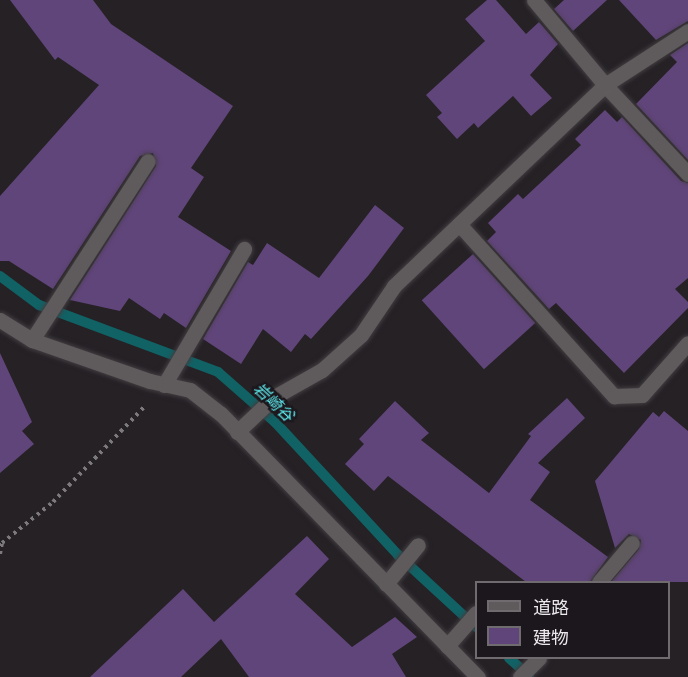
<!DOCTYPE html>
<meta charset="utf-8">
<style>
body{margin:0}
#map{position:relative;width:688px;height:677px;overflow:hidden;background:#252125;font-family:"PT Sans Narrow","Noto Sans JP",sans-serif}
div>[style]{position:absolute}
.stream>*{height:10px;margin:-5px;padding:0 5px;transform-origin:5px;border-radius:5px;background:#116265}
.building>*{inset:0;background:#60457a;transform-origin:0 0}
.path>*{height:4px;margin-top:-2px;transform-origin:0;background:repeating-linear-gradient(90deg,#7d7a7d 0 3px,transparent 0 7.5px)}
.roads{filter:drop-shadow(0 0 2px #413d41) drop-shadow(0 0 2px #413d41)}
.minor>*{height:15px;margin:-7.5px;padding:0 7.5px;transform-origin:7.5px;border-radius:7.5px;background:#5f5b5c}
span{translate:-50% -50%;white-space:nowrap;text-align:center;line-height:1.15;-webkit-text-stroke:5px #1c171c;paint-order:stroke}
.water-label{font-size:16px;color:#5ce9ed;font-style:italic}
.legend{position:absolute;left:475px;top:581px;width:195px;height:78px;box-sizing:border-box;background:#1c171c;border:2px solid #6f6b6f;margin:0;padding:8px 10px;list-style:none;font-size:18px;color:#ece9ec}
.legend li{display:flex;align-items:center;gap:12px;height:30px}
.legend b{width:30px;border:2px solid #6f6b6f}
</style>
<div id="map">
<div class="stream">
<div style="left:0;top:276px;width:49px;rotate:36.6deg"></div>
<div style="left:39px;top:305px;width:191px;rotate:20.5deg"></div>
<div style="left:218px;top:372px;width:76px;rotate:41.3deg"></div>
<div style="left:275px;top:422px;width:181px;rotate:47.2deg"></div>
<div style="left:398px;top:555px;width:106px;rotate:42.7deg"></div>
<div style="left:509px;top:658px;width:27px;rotate:42deg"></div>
</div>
<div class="building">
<div style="clip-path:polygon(10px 0,93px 0,111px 24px,233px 106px,191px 168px,204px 177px,178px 217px,231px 251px,186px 328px,164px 313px,160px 319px,129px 298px,120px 311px,70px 300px,156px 166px,153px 153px,140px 156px,53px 289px,9px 261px,0 261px,0 196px,99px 85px,58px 57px,55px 60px)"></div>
<div style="clip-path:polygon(487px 0,496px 0,526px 34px,539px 22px,558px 44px,530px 75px,552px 98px,531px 116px,513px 96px,478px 128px,474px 123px,457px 139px,437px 117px,442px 113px,426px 95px,485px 41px,465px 19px)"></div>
<div style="clip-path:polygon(564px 0,607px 0,573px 31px,554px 9px)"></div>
<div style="clip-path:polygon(619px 0,688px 0,688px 21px,656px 40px)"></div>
<div style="clip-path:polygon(688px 43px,688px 160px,636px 104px,677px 62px,670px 55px)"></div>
<div style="clip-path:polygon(605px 110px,617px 122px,622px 117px,681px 181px,688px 183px,688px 278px,675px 289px,688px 302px,688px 308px,624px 373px,556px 303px,549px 309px,487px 241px,496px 232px,488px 223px,518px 194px,523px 199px,581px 145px,575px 139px)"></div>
<div style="clip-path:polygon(375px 205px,404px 228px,368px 276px,311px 339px,305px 334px,291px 352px,263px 329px,241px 364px,203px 339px,248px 262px,253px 265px,267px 243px,319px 278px)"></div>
<div style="left:473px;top:254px;width:93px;height:69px;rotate:48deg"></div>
<div style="clip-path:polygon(0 353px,32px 422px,22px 431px,34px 444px,0 473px)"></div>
<div style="clip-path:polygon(567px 398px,585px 418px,538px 463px,550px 472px,530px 500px,608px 557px,590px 582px,526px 582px,388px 476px,374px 491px,345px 464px,364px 444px,359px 439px,395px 401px,429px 433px,421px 440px,489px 493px,531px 436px,528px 434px)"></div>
<div style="clip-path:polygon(664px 411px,688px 431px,688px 582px,611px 582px,639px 549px,641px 540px,629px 534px,615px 548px,595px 481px,653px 412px,659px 417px)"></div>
<div style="clip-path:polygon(307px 536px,329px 559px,295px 594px,352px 647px,395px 617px,417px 637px,392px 654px,406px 677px,249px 677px,221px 639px,181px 677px,90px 677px,183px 589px,214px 622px)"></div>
</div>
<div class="path">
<div style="left:0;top:554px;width:11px;rotate:-80deg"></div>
<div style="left:2px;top:543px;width:65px;rotate:-38.8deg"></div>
<div style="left:53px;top:502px;width:133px;rotate:-46.2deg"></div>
</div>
<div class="roads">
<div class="minor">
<div style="left:534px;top:0;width:111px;rotate:50.1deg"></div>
<div style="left:605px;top:85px;width:122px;rotate:47deg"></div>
<div style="left:459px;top:224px;width:232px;rotate:48deg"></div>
<div style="left:614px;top:396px;width:28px;rotate:-2deg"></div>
<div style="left:642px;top:395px;width:69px;rotate:-48.5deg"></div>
<div style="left:0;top:320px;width:38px;rotate:32deg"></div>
<div style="left:32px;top:340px;width:125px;rotate:19.2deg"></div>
<div style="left:150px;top:381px;width:41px;rotate:12.7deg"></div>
<div style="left:190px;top:390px;width:39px;rotate:38deg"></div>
<div style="left:221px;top:414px;width:368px;rotate:45.7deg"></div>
<div style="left:32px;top:340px;width:213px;rotate:-57.1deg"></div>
<div style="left:164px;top:385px;width:158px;rotate:-59.5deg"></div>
<div style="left:237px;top:432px;width:51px;rotate:-43.4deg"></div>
<div style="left:274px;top:397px;width:55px;rotate:-29.4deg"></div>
<div style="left:322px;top:370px;width:52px;rotate:-41.9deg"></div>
<div style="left:361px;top:335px;width:59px;rotate:-56deg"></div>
<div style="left:394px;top:286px;width:291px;rotate:-43.6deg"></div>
<div style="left:605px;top:85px;width:99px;rotate:-33deg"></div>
<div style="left:599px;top:582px;width:51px;rotate:-49.8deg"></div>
<div style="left:386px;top:584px;width:50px;rotate:-50.6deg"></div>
<div style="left:447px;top:646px;width:44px;rotate:-48.7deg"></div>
<div style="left:520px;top:677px;width:27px;rotate:-45deg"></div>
</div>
</div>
<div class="water-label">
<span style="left:274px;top:402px;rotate:43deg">岩崎谷</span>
</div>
<ul class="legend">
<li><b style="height:8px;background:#5f5b5c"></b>道路</li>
<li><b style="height:16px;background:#60457a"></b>建物</li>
</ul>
</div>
